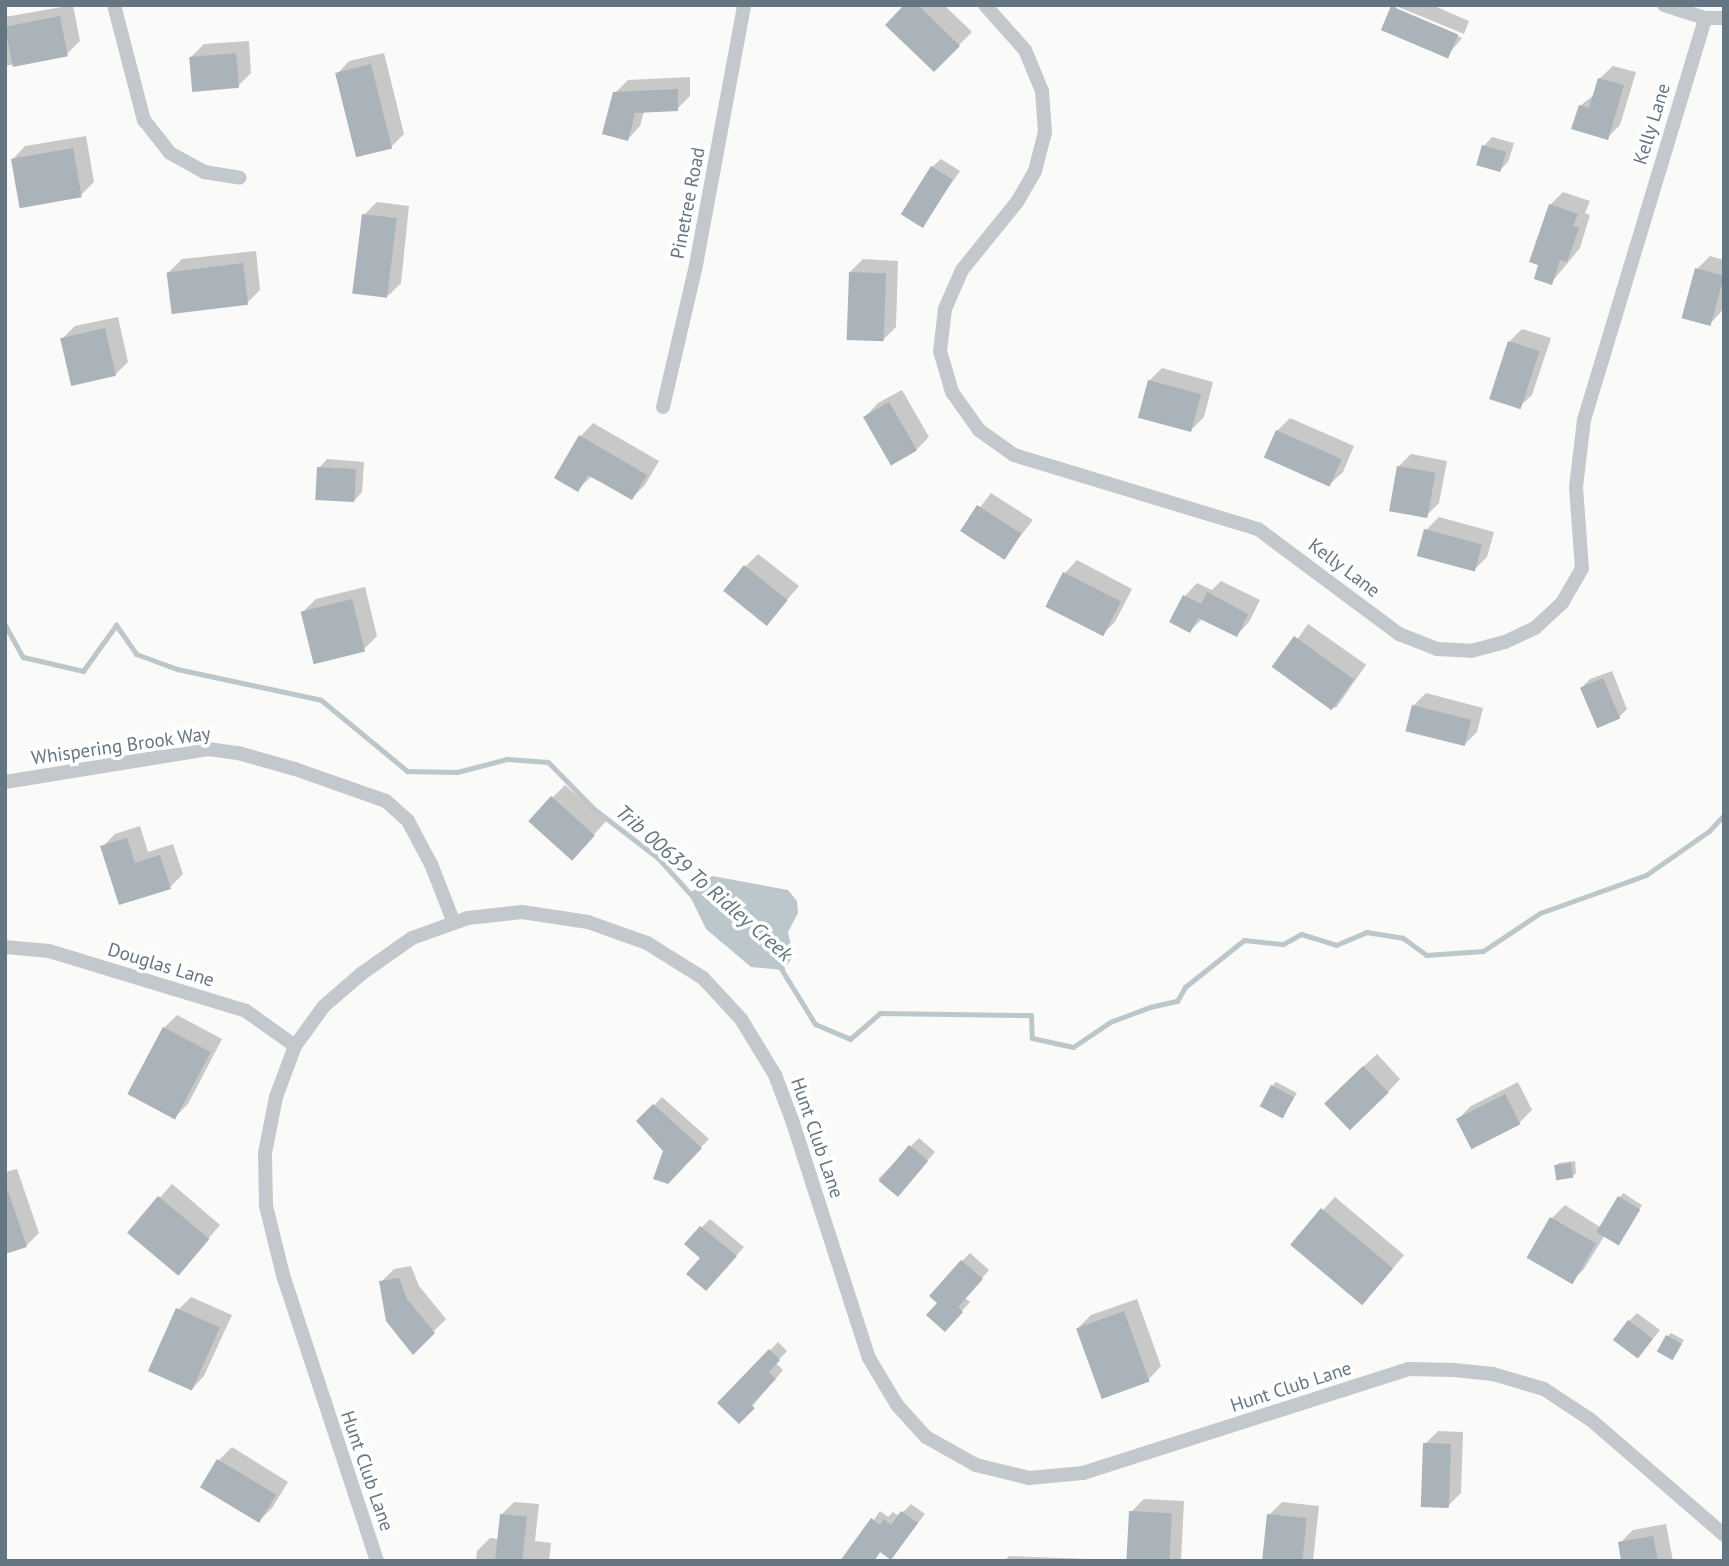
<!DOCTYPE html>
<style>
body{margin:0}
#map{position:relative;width:1729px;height:1566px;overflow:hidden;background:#fafaf8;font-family:"PT Sans",sans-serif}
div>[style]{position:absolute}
.water>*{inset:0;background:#bbc7cb}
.shadow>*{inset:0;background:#0003;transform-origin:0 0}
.stream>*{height:5px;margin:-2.5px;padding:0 2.5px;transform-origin:2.5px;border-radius:2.5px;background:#bbc7cb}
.building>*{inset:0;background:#aab3b9;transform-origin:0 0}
.minor>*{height:14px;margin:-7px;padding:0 7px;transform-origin:7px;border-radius:7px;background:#c3c8cc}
span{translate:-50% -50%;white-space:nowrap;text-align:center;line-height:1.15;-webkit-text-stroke:7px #fff;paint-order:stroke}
.street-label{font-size:19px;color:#657683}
.water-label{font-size:21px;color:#60757c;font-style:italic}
.frame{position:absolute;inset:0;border:7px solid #657683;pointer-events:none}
</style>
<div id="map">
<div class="water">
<div style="clip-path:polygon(712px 876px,788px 890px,797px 901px,798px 913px,788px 932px,793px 956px,784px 970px,751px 967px,706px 929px,689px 894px)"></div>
</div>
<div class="shadow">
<div style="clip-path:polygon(73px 5px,80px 41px,67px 54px,5px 66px,5px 17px)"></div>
<div style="clip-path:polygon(907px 5px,944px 5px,972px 32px,934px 70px)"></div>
<div style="clip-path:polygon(1394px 5px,1432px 5px,1469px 21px,1464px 34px,1396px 6px,1396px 10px,1462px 38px,1447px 56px,1393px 7px)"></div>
<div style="clip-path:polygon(249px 41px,251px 73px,238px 86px,191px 57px,204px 44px)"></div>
<div style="clip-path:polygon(384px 53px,404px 134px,391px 147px,337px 74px,349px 61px)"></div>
<div style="clip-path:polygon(1613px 66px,1636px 72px,1620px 125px,1607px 138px,1580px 106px,1595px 94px,1600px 78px)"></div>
<div style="clip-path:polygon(690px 77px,690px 96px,677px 109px,644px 111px,640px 126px,628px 139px,615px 93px,628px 80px)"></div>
<div style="clip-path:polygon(86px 136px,94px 182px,81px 195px,13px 159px,25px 146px)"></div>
<div style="clip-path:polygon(1492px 137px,1514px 143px,1508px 162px,1500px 170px,1484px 146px)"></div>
<div style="clip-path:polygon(941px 159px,960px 171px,921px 226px,932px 167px)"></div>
<div style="clip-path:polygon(1563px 192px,1590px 201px,1585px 213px,1590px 215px,1580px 248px,1551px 283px,1540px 264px,1550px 205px)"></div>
<div style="clip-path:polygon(377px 202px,409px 206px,401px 283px,388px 296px,364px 215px)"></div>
<div style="clip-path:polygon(256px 251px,260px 290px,247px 303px,169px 272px,182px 259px)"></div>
<div style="clip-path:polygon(1710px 256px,1724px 260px,1724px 304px,1721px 312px,1709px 325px,1697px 269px)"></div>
<div style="clip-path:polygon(863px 259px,898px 261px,896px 327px,883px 340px,850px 272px)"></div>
<div style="clip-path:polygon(118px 317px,128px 362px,115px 375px,62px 339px,75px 326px)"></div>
<div style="clip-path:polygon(1522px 329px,1551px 338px,1532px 395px,1519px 407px,1491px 398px,1510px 341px)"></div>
<div style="clip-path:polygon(1162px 368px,1213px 382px,1204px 417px,1191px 430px,1149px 381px)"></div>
<div style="clip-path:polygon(902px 390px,929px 437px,916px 450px,866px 416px,878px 403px)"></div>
<div style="clip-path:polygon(1290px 418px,1354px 446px,1343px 472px,1330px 484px,1277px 431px)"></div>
<div style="clip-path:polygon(593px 423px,659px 461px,645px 485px,632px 498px,591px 477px,578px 489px,581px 436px)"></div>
<div style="clip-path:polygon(1411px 454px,1447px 461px,1439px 503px,1426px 516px,1398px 467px)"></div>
<div style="clip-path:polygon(327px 459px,364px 462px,362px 492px,354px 501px,319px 468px)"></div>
<div style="clip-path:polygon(991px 493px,1033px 520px,1003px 558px,962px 531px)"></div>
<div style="clip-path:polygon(1439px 517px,1494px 532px,1487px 557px,1474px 570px,1426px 530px)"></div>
<div style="clip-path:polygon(758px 554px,799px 586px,767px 623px,746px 566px)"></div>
<div style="clip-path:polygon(1077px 560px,1132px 589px,1115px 622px,1102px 635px,1065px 573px)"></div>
<div style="clip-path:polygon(1221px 581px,1260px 600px,1249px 622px,1237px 635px,1203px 618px,1190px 631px,1185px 596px,1197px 583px,1212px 590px)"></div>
<div style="clip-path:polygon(365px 587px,377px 636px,364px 649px,303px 612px,316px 599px)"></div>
<div style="left:1308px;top:624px;width:71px;height:53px;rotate:35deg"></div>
<div style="clip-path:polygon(1612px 671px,1627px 709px,1619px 717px,1582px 687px,1590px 679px)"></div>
<div style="clip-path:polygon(1426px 693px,1483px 708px,1477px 732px,1464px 745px,1413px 706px)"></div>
<div style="clip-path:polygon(565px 785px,606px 821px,585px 845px,552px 798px)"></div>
<div style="clip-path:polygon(140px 826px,148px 852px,173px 844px,183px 874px,170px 887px,102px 847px,115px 834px)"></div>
<div style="clip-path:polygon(177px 1015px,222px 1039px,188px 1104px,175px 1117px,164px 1028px)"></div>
<div style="clip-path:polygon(1377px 1054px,1400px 1079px,1388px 1092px,1338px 1090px)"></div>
<div style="clip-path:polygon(1276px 1082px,1297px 1093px,1283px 1116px,1272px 1086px)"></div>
<div style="clip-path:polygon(1518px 1082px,1532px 1110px,1519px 1123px,1458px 1119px,1471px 1106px)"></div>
<div style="clip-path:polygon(662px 1097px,709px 1139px,667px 1182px,665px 1151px,639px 1121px)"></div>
<div style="clip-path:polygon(919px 1138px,935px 1152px,905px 1187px,878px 1179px)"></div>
<div style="clip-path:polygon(1575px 1161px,1576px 1173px,1573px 1176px,1556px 1166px,1559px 1163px)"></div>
<div style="clip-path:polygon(17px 1169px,39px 1233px,26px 1246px,5px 1252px,5px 1172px)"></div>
<div style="clip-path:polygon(172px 1184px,220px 1225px,190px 1260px,129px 1232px)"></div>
<div style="clip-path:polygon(1623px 1193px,1642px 1205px,1620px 1240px,1605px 1235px,1584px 1269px,1571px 1282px,1528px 1256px,1552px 1218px,1565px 1205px,1600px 1227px)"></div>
<div style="clip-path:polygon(1335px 1197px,1404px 1255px,1374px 1291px,1323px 1210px)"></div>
<div style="clip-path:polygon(710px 1219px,744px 1247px,714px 1281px,702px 1258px,702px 1227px)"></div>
<div style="clip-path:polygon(970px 1253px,989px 1270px,965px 1298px,970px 1302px,953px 1321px,940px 1303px,962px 1261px)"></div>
<div style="clip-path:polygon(411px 1266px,419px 1286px,446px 1319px,413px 1352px,381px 1282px,394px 1269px)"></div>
<div style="clip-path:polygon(191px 1297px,232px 1315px,204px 1376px,192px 1389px,178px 1310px)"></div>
<div style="clip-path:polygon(1137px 1299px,1161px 1366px,1149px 1379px,1078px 1328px,1091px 1315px)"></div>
<div style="clip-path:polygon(1637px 1313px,1660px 1330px,1639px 1357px,1629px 1321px)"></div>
<div style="clip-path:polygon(1671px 1333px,1684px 1340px,1676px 1354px,1668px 1336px)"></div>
<div style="clip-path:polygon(778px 1342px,787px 1351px,776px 1363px,783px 1370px,739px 1422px,720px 1403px)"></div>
<div style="clip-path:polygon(1438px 1431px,1463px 1432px,1461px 1493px,1448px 1506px,1425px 1444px)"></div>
<div style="clip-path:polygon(232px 1447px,288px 1482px,272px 1508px,259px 1521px,219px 1460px)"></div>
<div style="clip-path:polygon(1144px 1499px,1184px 1501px,1181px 1561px,1129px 1561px,1131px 1512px)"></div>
<div style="clip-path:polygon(514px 1502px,539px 1504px,535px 1541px,551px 1543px,549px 1561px,476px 1561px,477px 1551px,490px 1538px,499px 1539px,501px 1515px)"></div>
<div style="clip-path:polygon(1282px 1502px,1319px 1506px,1313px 1561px,1264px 1561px,1269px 1515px)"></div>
<div style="clip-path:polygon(911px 1504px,925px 1514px,891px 1558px,881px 1551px,874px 1561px,845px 1561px,880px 1511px,888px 1517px,893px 1512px,899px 1516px)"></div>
<div style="clip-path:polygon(1666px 1524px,1673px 1561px,1623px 1561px,1620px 1543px,1633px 1530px)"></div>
<div style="clip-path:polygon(1009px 1556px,1087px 1559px,1087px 1561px,1004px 1561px)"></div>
</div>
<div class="stream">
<div style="left:5px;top:625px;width:37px;rotate:61deg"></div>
<div style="left:23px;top:657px;width:62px;rotate:13.1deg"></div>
<div style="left:83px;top:671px;width:57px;rotate:-54.3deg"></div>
<div style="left:116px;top:625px;width:35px;rotate:55deg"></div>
<div style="left:136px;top:654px;width:44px;rotate:20.1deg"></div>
<div style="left:177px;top:669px;width:147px;rotate:12.1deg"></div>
<div style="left:321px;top:700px;width:112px;rotate:39.5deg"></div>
<div style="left:407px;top:771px;width:50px;rotate:1.1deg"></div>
<div style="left:457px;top:772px;width:52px;rotate:-14.6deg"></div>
<div style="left:507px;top:759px;width:41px;rotate:4.2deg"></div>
<div style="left:548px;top:762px;width:66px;rotate:45.6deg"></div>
<div style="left:594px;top:809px;width:81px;rotate:37.4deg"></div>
<div style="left:658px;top:858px;width:52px;rotate:48.1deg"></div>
<div style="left:780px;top:967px;width:67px;rotate:58.4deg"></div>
<div style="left:815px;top:1024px;width:38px;rotate:23deg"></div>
<div style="left:850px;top:1039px;width:40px;rotate:-41deg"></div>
<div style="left:880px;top:1013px;width:151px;rotate:0.8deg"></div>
<div style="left:1031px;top:1015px;width:23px;rotate:88deg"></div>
<div style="left:1032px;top:1038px;width:42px;rotate:12.4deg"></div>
<div style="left:1073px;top:1047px;width:45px;rotate:-34deg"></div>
<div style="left:1110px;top:1022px;width:43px;rotate:-20.6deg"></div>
<div style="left:1150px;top:1007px;width:28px;rotate:-13deg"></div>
<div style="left:1177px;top:1001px;width:16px;rotate:-60deg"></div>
<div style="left:1185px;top:987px;width:75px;rotate:-38.5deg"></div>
<div style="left:1244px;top:940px;width:39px;rotate:6deg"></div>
<div style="left:1283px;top:944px;width:21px;rotate:-29deg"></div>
<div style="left:1301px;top:934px;width:37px;rotate:17deg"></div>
<div style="left:1336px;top:945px;width:33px;rotate:-23deg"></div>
<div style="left:1366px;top:932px;width:37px;rotate:9deg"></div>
<div style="left:1403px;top:938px;width:29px;rotate:36deg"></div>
<div style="left:1426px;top:955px;width:57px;rotate:-4deg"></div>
<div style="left:1483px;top:951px;width:69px;rotate:-33.7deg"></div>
<div style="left:1540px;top:913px;width:113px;rotate:-19.7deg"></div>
<div style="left:1646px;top:875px;width:77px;rotate:-34.9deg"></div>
<div style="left:1709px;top:831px;width:22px;rotate:-47deg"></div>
</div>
<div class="building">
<div style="clip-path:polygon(904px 5px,918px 5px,960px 46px,934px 72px,885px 25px)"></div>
<div style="left:1391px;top:6px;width:73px;height:26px;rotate:23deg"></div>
<div style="left:60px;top:16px;width:41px;height:56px;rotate:79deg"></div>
<div style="left:236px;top:53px;width:35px;height:47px;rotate:85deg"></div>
<div style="left:371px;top:64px;width:87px;height:37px;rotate:76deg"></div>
<div style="clip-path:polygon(1598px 78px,1624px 85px,1608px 140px,1571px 129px,1579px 105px,1589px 108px)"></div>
<div style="clip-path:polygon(678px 89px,678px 111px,635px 113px,628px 141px,602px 134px,613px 92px)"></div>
<div style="left:1482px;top:145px;width:25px;height:21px;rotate:16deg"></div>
<div style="left:73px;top:148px;width:50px;height:63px;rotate:80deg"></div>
<div style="left:931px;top:166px;width:26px;height:57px;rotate:32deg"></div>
<div style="clip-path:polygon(1549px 204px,1578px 214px,1573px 226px,1579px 228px,1567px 262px,1560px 260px,1552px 285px,1534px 279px,1538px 265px,1529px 262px)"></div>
<div style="left:362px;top:214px;width:35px;height:80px;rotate:7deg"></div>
<div style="left:243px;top:263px;width:42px;height:77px;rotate:83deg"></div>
<div style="left:1695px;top:268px;width:30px;height:52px;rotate:15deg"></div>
<div style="left:849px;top:272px;width:37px;height:68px;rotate:2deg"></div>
<div style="left:105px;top:328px;width:49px;height:46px;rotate:77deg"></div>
<div style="left:1508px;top:341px;width:33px;height:61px;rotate:18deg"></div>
<div style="left:1148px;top:380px;width:55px;height:39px;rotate:15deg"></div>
<div style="left:889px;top:402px;width:56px;height:30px;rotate:60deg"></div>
<div style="left:1276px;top:430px;width:72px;height:30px;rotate:24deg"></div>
<div style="clip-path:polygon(579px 435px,647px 475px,632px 500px,588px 475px,578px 492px,554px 478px)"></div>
<div style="left:1397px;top:466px;width:39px;height:46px;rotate:10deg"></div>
<div style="left:317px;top:467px;width:39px;height:33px;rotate:3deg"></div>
<div style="left:977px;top:505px;width:53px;height:31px;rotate:33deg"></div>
<div style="left:1424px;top:529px;width:60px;height:28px;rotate:15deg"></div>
<div style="left:744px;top:565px;width:56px;height:33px;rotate:39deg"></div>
<div style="left:1063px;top:572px;width:65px;height:39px;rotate:27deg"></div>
<div style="clip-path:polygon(1207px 592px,1248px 614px,1237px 637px,1198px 618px,1190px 633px,1169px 622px,1183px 595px,1201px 604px)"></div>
<div style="left:352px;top:599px;width:54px;height:53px;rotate:76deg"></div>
<div style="left:1294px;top:636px;width:74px;height:38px;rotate:36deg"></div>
<div style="left:1603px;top:678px;width:44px;height:25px;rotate:67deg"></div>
<div style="left:1412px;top:705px;width:61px;height:27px;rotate:14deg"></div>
<div style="left:551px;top:796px;width:59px;height:34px;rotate:42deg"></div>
<div style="clip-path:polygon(127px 838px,135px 863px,160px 855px,171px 889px,119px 905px,100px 846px)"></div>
<div style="left:163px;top:1027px;width:54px;height:76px;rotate:28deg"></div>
<div style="left:1363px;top:1066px;width:37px;height:54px;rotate:46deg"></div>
<div style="left:1271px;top:1085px;width:26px;height:24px;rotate:28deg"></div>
<div style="left:1505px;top:1094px;width:34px;height:55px;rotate:63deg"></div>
<div style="clip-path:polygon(653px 1104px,702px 1148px,668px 1184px,653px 1179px,663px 1151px,636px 1121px)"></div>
<div style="left:909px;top:1145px;width:25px;height:47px;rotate:40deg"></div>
<div style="left:1571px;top:1163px;width:15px;height:17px;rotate:82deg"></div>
<div style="clip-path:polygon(8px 1191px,27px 1247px,5px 1254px,5px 1192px)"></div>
<div style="left:158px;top:1196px;width:67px;height:48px;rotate:40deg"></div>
<div style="left:1618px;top:1196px;width:26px;height:42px;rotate:31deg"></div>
<div style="left:1321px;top:1208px;width:94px;height:48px;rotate:40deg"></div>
<div style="left:1550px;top:1217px;width:53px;height:47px;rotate:30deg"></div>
<div style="clip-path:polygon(700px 1226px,737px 1256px,706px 1291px,686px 1274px,700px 1258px,684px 1244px)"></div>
<div style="clip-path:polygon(961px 1260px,983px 1279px,958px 1307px,963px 1312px,945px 1332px,926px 1315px,937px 1303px,929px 1296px)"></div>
<div style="clip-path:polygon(399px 1278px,407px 1299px,435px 1333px,413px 1355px,386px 1321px,379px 1281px)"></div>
<div style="left:176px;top:1308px;width:48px;height:69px;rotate:24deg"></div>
<div style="left:1124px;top:1311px;width:75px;height:51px;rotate:70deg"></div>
<div style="left:1628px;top:1320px;width:31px;height:25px;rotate:37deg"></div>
<div style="left:1666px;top:1335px;width:18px;height:19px;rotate:29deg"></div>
<div style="clip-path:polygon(769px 1349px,780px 1360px,769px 1372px,776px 1379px,751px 1405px,755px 1408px,739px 1424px,717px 1403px)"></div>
<div style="left:1423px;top:1443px;width:28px;height:64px;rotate:2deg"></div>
<div style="left:217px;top:1459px;width:69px;height:33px;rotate:31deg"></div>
<div style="clip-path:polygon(901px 1511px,918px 1523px,891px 1560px,880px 1552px,874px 1561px,840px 1561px,871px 1518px,880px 1525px,884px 1519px,891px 1525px)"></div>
<div style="left:1129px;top:1511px;width:43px;height:50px;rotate:3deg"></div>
<div style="left:500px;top:1514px;width:27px;height:47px;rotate:6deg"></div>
<div style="left:1267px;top:1514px;width:40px;height:47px;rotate:6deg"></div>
<div style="clip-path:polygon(1653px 1536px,1658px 1561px,1621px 1561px,1618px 1542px)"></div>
</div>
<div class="minor">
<div style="left:114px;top:5px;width:119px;rotate:75.4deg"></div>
<div style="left:144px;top:120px;width:42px;rotate:51.8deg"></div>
<div style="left:170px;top:153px;width:39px;rotate:29deg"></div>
<div style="left:204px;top:172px;width:36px;rotate:9deg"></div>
<div style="left:985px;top:5px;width:60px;rotate:48.4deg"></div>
<div style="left:1025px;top:50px;width:44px;rotate:67.5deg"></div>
<div style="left:1042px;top:91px;width:41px;rotate:85.8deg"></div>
<div style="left:1045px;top:132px;width:40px;rotate:104.4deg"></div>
<div style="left:1035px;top:171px;width:36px;rotate:120deg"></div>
<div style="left:1017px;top:202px;width:87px;rotate:129deg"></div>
<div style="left:962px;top:270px;width:43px;rotate:113.6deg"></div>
<div style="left:945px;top:309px;width:42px;rotate:96.8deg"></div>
<div style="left:940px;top:351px;width:43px;rotate:73.7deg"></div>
<div style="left:952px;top:392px;width:47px;rotate:54.6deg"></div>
<div style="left:979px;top:430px;width:43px;rotate:35.5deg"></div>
<div style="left:1014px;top:455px;width:255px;rotate:16.9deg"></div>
<div style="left:1258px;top:529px;width:176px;rotate:36.7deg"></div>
<div style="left:1399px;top:634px;width:41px;rotate:21.5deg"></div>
<div style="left:1437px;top:649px;width:34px;rotate:3deg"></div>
<div style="left:1471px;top:651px;width:35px;rotate:-15deg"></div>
<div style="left:1505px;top:642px;width:33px;rotate:-25deg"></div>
<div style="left:1535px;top:628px;width:37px;rotate:-43deg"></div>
<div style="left:1562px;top:603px;width:39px;rotate:-60deg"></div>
<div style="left:1582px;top:569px;width:82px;rotate:-94.2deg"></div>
<div style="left:1576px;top:487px;width:67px;rotate:-83.2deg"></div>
<div style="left:1584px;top:420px;width:420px;rotate:-73.2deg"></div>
<div style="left:1664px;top:5px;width:43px;rotate:17.6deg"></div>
<div style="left:1705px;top:18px;width:19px"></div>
<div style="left:663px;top:407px;width:146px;rotate:-76.9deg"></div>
<div style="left:696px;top:265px;width:264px;rotate:-79.5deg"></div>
<div style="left:5px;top:782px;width:206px;rotate:-9.2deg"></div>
<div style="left:208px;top:749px;width:30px;rotate:8deg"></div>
<div style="left:238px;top:753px;width:59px;rotate:15.7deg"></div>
<div style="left:295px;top:769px;width:96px;rotate:19.4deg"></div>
<div style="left:386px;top:801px;width:30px;rotate:42deg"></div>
<div style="left:408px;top:821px;width:49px;rotate:61.9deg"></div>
<div style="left:431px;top:864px;width:63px;rotate:68.7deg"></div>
<div style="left:5px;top:947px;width:44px;rotate:5.2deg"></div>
<div style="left:49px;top:951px;width:206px;rotate:16.9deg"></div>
<div style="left:246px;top:1011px;width:60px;rotate:35.5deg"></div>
<div style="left:377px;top:1561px;width:301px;rotate:-108.2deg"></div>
<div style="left:283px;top:1275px;width:71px;rotate:-103.8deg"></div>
<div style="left:266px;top:1206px;width:53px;rotate:-91.1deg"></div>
<div style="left:265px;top:1153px;width:57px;rotate:-78.9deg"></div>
<div style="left:276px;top:1097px;width:54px;rotate:-69.6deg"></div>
<div style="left:295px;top:1046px;width:49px;rotate:-54.1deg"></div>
<div style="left:324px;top:1006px;width:49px;rotate:-40.9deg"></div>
<div style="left:361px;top:974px;width:62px;rotate:-35.2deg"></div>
<div style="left:412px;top:938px;width:59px;rotate:-19.7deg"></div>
<div style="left:468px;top:918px;width:54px;rotate:-6.3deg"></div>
<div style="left:522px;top:912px;width:67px;rotate:8.6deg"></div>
<div style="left:588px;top:922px;width:63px;rotate:19.6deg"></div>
<div style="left:647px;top:943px;width:66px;rotate:32deg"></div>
<div style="left:703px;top:978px;width:56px;rotate:47.2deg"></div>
<div style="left:741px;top:1019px;width:66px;rotate:58.7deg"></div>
<div style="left:775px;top:1075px;width:48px;rotate:69.3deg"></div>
<div style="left:792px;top:1120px;width:250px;rotate:72.1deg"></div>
<div style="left:869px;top:1358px;width:55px;rotate:59.2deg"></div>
<div style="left:897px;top:1405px;width:43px;rotate:47.8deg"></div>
<div style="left:926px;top:1437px;width:57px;rotate:29.2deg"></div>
<div style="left:976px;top:1465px;width:55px;rotate:13.8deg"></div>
<div style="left:1029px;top:1478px;width:54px;rotate:-5.3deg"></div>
<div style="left:1083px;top:1473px;width:342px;rotate:-17.7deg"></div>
<div style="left:1409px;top:1369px;width:45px;rotate:1.3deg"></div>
<div style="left:1454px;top:1370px;width:39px;rotate:6deg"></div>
<div style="left:1493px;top:1374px;width:53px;rotate:16.4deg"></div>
<div style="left:1544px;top:1389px;width:56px;rotate:33.4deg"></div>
<div style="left:1591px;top:1420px;width:176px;rotate:40.8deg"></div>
</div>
<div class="street-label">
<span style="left:1652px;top:124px;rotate:-73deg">Kelly Lane</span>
<span style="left:688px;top:203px;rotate:-79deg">Pinetree Road</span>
<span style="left:1344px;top:568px;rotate:37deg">Kelly Lane</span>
<span style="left:121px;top:746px;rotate:-8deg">Whispering Brook Way</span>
<span style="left:161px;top:965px;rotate:17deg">Douglas Lane</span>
<span style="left:817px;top:1138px;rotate:71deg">Hunt Club Lane</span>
<span style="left:1291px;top:1387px;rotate:-18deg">Hunt Club Lane</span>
<span style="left:367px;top:1471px;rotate:71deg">Hunt Club Lane</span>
</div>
<div class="water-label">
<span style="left:704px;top:883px;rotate:41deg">Trib 00639 To Ridley Creek</span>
</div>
<div class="frame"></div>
</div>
